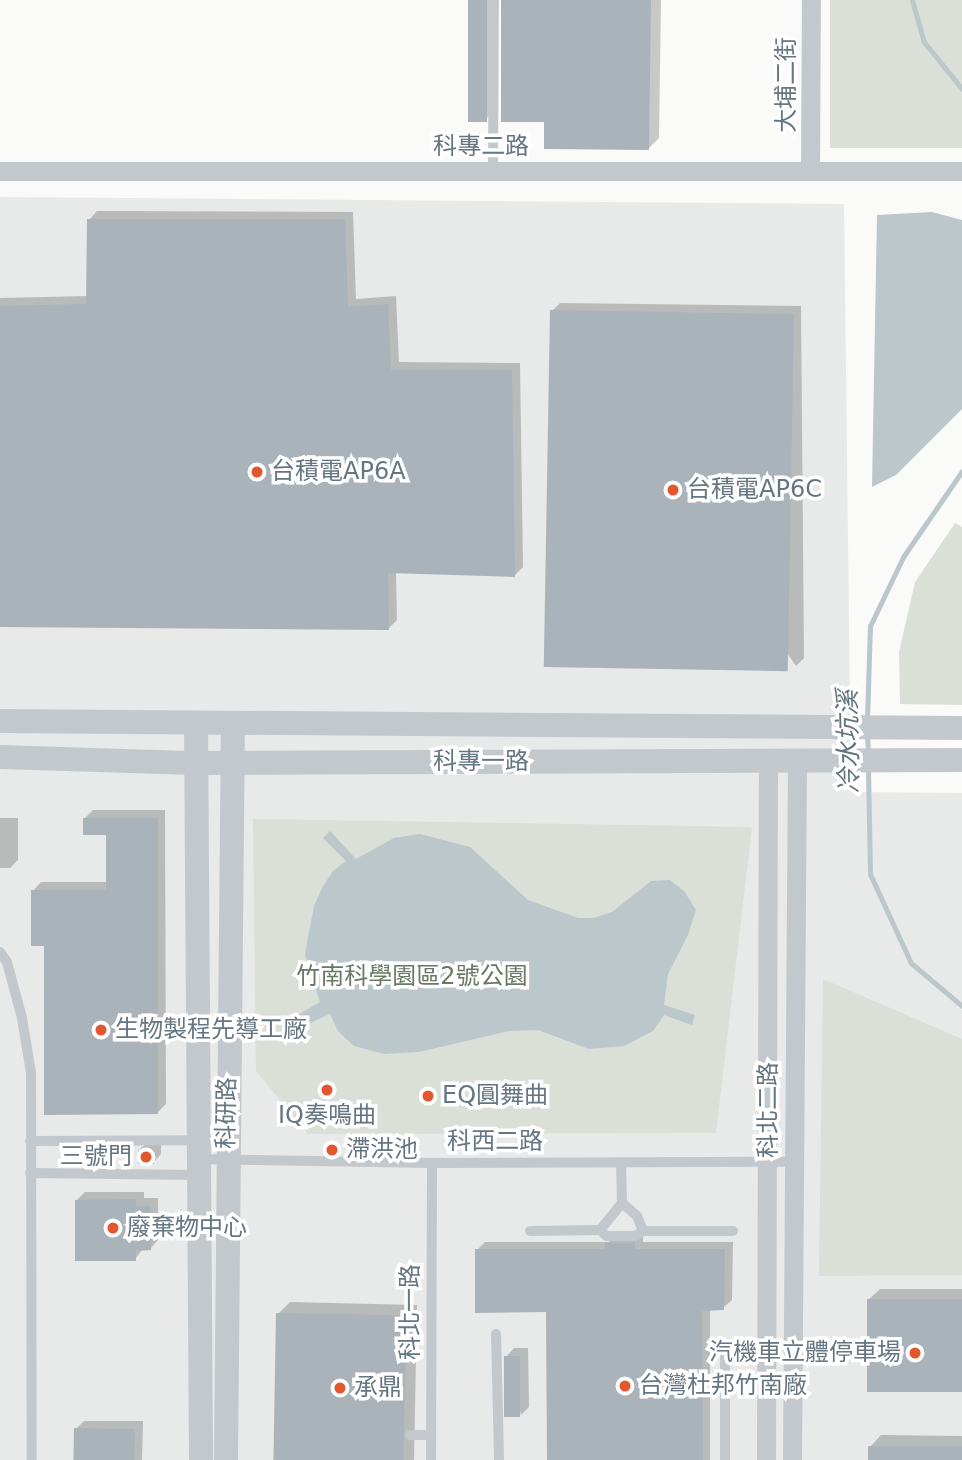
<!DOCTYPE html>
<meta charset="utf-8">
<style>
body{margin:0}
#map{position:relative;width:962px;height:1460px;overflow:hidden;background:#fafaf8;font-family:"DejaVu Sans","Noto Sans TC",sans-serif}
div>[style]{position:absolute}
.built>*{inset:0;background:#e8e9e9}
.green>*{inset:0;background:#dadfd7;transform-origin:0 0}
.water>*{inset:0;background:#bbc7cb}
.shadow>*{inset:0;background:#0003}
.stream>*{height:5px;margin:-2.5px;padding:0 2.5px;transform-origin:2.5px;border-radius:2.5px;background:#bbc7cb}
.building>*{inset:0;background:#aab3b9;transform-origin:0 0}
.service>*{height:10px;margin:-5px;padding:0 5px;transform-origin:5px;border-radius:5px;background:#c3c8cc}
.minor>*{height:19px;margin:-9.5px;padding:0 9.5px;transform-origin:9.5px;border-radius:9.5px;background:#c3c8cc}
.tertiary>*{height:24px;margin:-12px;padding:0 12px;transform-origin:12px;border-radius:12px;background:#c3c8cc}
.dots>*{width:19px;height:19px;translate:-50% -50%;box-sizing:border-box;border:4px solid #fff;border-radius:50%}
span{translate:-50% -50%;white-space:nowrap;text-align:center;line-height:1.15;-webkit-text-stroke:7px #fff;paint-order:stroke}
.street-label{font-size:24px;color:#657683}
.poi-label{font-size:24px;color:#657683}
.left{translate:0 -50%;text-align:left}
.right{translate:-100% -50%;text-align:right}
.park-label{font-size:24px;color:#687a64}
.water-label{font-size:26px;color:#60757c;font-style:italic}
</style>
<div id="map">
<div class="built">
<div style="clip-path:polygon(0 197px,844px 204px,851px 792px,962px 793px,962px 1460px,0 1460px)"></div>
</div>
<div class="green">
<div style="left:830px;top:0;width:132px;height:148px"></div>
<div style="clip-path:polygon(955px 523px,962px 527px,962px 705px,900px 704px,899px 652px,915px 582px)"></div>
<div style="clip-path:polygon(253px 819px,752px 827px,716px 1133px,308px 1134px,256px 1071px)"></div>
<div style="clip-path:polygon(823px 979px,962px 1039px,962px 1275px,819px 1276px)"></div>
</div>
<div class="water">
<div style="clip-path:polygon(932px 212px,962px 220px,962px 409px,896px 475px,872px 487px,877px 215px)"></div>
<div style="clip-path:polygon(330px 831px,356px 859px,394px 838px,420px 834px,470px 847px,528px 900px,578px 918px,594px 918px,612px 912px,651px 881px,670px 880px,684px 891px,696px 910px,688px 935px,668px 974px,664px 1005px,695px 1015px,692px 1025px,664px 1015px,653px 1031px,624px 1046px,589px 1049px,538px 1030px,509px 1031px,419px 1052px,384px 1054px,354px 1046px,338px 1031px,330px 1014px,290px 1032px,286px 1022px,320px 1002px,305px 954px,314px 906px,323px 886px,333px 871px,346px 861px,323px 838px)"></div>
</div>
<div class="shadow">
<div style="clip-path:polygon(469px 0,496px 0,495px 110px,485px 120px)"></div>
<div style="clip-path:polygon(503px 0,661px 0,659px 138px,649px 148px,546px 120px)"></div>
<div style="clip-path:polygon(97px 211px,353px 212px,356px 299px,396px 296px,399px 362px,520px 363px,523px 567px,515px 575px,396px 572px,397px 620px,389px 628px,0 626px,0 298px,88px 296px,89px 220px)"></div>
<div style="clip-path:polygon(560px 303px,801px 306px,804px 658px,796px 666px,552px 311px)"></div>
<div style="clip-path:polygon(93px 810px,165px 810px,166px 1104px,157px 1113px,45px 944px,33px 891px,41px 882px,108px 882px,108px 833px,85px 818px)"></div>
<div style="clip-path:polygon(0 818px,18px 818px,18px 860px,10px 868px,0 868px)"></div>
<div style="clip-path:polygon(148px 1142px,161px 1142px,161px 1154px,153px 1163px,139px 1150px)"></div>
<div style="clip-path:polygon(85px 1192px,144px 1192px,144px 1198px,158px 1198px,158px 1240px,150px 1249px,143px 1249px,135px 1259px,77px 1200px)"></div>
<div style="clip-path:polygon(615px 1235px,643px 1236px,643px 1242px,733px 1242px,732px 1300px,723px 1308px,710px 1309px,710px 1460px,549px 1460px,548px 1310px,477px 1250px,485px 1242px,609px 1242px)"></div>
<div style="clip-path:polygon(880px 1289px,962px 1289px,962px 1389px,868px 1300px)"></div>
<div style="clip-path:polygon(290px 1302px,417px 1305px,414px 1460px,276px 1460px,278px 1314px)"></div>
<div style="clip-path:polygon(514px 1348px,528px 1348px,529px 1407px,521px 1415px,506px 1357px)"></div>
<div style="clip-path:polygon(84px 1421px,143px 1421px,142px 1460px,76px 1460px,76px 1429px)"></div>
<div style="clip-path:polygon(881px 1435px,962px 1436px,962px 1460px,870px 1460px,870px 1447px)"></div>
</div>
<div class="stream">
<div style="left:912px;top:0;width:44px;rotate:74.1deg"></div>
<div style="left:924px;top:42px;width:60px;rotate:51deg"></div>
<div style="left:867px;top:720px;width:94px;rotate:-88.2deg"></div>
<div style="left:870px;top:626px;width:76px;rotate:-64.4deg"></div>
<div style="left:903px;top:557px;width:104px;rotate:-55.5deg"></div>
<div style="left:867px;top:734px;width:21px;rotate:87deg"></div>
<div style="left:868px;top:769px;width:105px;rotate:88.9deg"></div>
<div style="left:870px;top:874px;width:98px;rotate:65.3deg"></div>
<div style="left:911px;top:963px;width:67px;rotate:40.1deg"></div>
</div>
<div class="building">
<div style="left:468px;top:0;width:19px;height:122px"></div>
<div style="clip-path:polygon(501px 0,651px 0,649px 150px,544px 149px,544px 122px,501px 122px)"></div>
<div style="clip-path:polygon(87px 219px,345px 219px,348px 307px,388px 304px,391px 370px,512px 370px,515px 577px,388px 573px,389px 630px,0 627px,0 306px,86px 304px)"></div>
<div style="left:550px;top:310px;width:244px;height:357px;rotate:1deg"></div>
<div style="clip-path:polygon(83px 818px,158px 818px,158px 1114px,44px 1115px,44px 946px,31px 946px,31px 890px,106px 890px,106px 835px,83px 835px)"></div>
<div style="left:138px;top:1150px;width:16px;height:14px"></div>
<div style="clip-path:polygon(136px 1199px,136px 1206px,151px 1206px,151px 1250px,136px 1251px,136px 1261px,75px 1261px,75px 1200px)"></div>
<div style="clip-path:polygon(605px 1243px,635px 1243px,635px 1249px,725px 1249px,724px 1310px,702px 1311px,703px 1460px,547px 1460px,546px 1312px,475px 1313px,475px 1249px,605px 1249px)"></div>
<div style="left:867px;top:1299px;width:95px;height:93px"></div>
<div style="left:276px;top:1313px;width:130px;height:147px;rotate:1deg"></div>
<div style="left:504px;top:1356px;width:16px;height:61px"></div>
<div style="left:74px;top:1428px;width:61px;height:32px;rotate:1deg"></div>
<div style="left:868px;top:1446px;width:94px;height:14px"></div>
</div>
<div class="service">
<div style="left:493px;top:171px;width:171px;rotate:-89.7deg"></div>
<div style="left:0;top:952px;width:12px;rotate:55deg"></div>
<div style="left:7px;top:962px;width:58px;rotate:75deg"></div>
<div style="left:22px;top:1018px;width:56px;rotate:80.7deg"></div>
<div style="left:31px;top:1073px;width:387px;rotate:89.9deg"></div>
<div style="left:30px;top:1141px;width:167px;rotate:-0.3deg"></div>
<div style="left:198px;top:1159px;width:234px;rotate:1deg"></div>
<div style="left:432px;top:1163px;width:361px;rotate:-0.2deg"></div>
<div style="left:621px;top:1163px;width:40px;rotate:88.6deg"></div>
<div style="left:622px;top:1203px;width:35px;rotate:129deg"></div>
<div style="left:600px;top:1230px;width:9px;rotate:41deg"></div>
<div style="left:607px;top:1236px;width:28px"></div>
<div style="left:635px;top:1236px;width:9px;rotate:-32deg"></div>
<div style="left:643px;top:1231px;width:16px;rotate:-112deg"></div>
<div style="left:637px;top:1216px;width:20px;rotate:-139deg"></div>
<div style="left:30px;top:1173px;width:167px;rotate:0.7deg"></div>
<div style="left:530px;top:1231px;width:70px;rotate:-0.8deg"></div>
<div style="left:643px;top:1231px;width:90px"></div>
<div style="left:496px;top:1334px;width:126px;rotate:88.6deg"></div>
<div style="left:410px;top:1435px;width:21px"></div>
<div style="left:431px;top:1460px;width:297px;rotate:-89.8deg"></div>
<div style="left:725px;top:1460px;width:116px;rotate:-90deg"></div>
</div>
<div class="minor">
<div style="left:0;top:171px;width:962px"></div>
<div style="left:810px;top:171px;width:171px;rotate:-89.7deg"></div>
<div style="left:766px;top:1460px;width:698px;rotate:-89.84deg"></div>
<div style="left:792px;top:1460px;width:699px;rotate:-89.59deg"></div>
</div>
<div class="tertiary">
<div style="left:0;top:721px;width:962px;rotate:0.42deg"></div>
<div style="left:196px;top:724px;width:736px;rotate:89.61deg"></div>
<div style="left:0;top:757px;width:195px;rotate:1.8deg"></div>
<div style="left:195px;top:763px;width:767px;rotate:-0.22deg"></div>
<div style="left:226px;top:1460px;width:737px;rotate:-89.46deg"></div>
</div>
<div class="dots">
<div style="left:257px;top:472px;background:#e4572e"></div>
<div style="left:673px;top:490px;background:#e4572e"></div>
<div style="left:101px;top:1030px;background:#e4572e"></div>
<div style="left:327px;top:1090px;background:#e4572e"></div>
<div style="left:428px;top:1096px;background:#e4572e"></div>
<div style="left:332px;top:1150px;background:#e4572e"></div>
<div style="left:146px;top:1157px;background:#e4572e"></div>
<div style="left:113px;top:1228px;background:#e4572e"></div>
<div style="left:915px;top:1353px;background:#e4572e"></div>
<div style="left:625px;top:1386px;background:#e4572e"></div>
<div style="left:340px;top:1388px;background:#e4572e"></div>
</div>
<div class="street-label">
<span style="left:787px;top:85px;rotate:-90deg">大埔二街</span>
<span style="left:481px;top:147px">科專二路</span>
<span style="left:481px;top:762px">科專一路</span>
<span style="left:769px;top:1110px;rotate:-90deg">科北二路</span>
<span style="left:227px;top:1113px;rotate:-89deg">科研路</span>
<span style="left:495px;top:1142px">科西二路</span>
<span style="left:411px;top:1312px;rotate:-90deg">科北一路</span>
</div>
<div class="poi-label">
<span class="left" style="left:271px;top:472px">台積電AP6A</span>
<span class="left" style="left:687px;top:490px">台積電AP6C</span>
<span class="left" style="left:115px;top:1030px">生物製程先導工廠</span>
<span class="left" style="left:442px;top:1096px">EQ圓舞曲</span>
<span style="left:327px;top:1116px">IQ奏鳴曲</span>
<span class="left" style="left:346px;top:1150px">滯洪池</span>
<span class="right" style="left:132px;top:1157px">三號門</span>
<span class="left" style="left:127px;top:1228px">廢棄物中心</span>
<span class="right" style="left:901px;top:1353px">汽機車立體停車場</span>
<span class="left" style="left:639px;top:1386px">台灣杜邦竹南廠</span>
<span class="left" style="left:354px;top:1388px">承鼎</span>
</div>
<div class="park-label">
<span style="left:412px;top:977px">竹南科學園區2號公園</span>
</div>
<div class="water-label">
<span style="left:849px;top:742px;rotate:-91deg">冷水坑溪</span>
</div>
</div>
